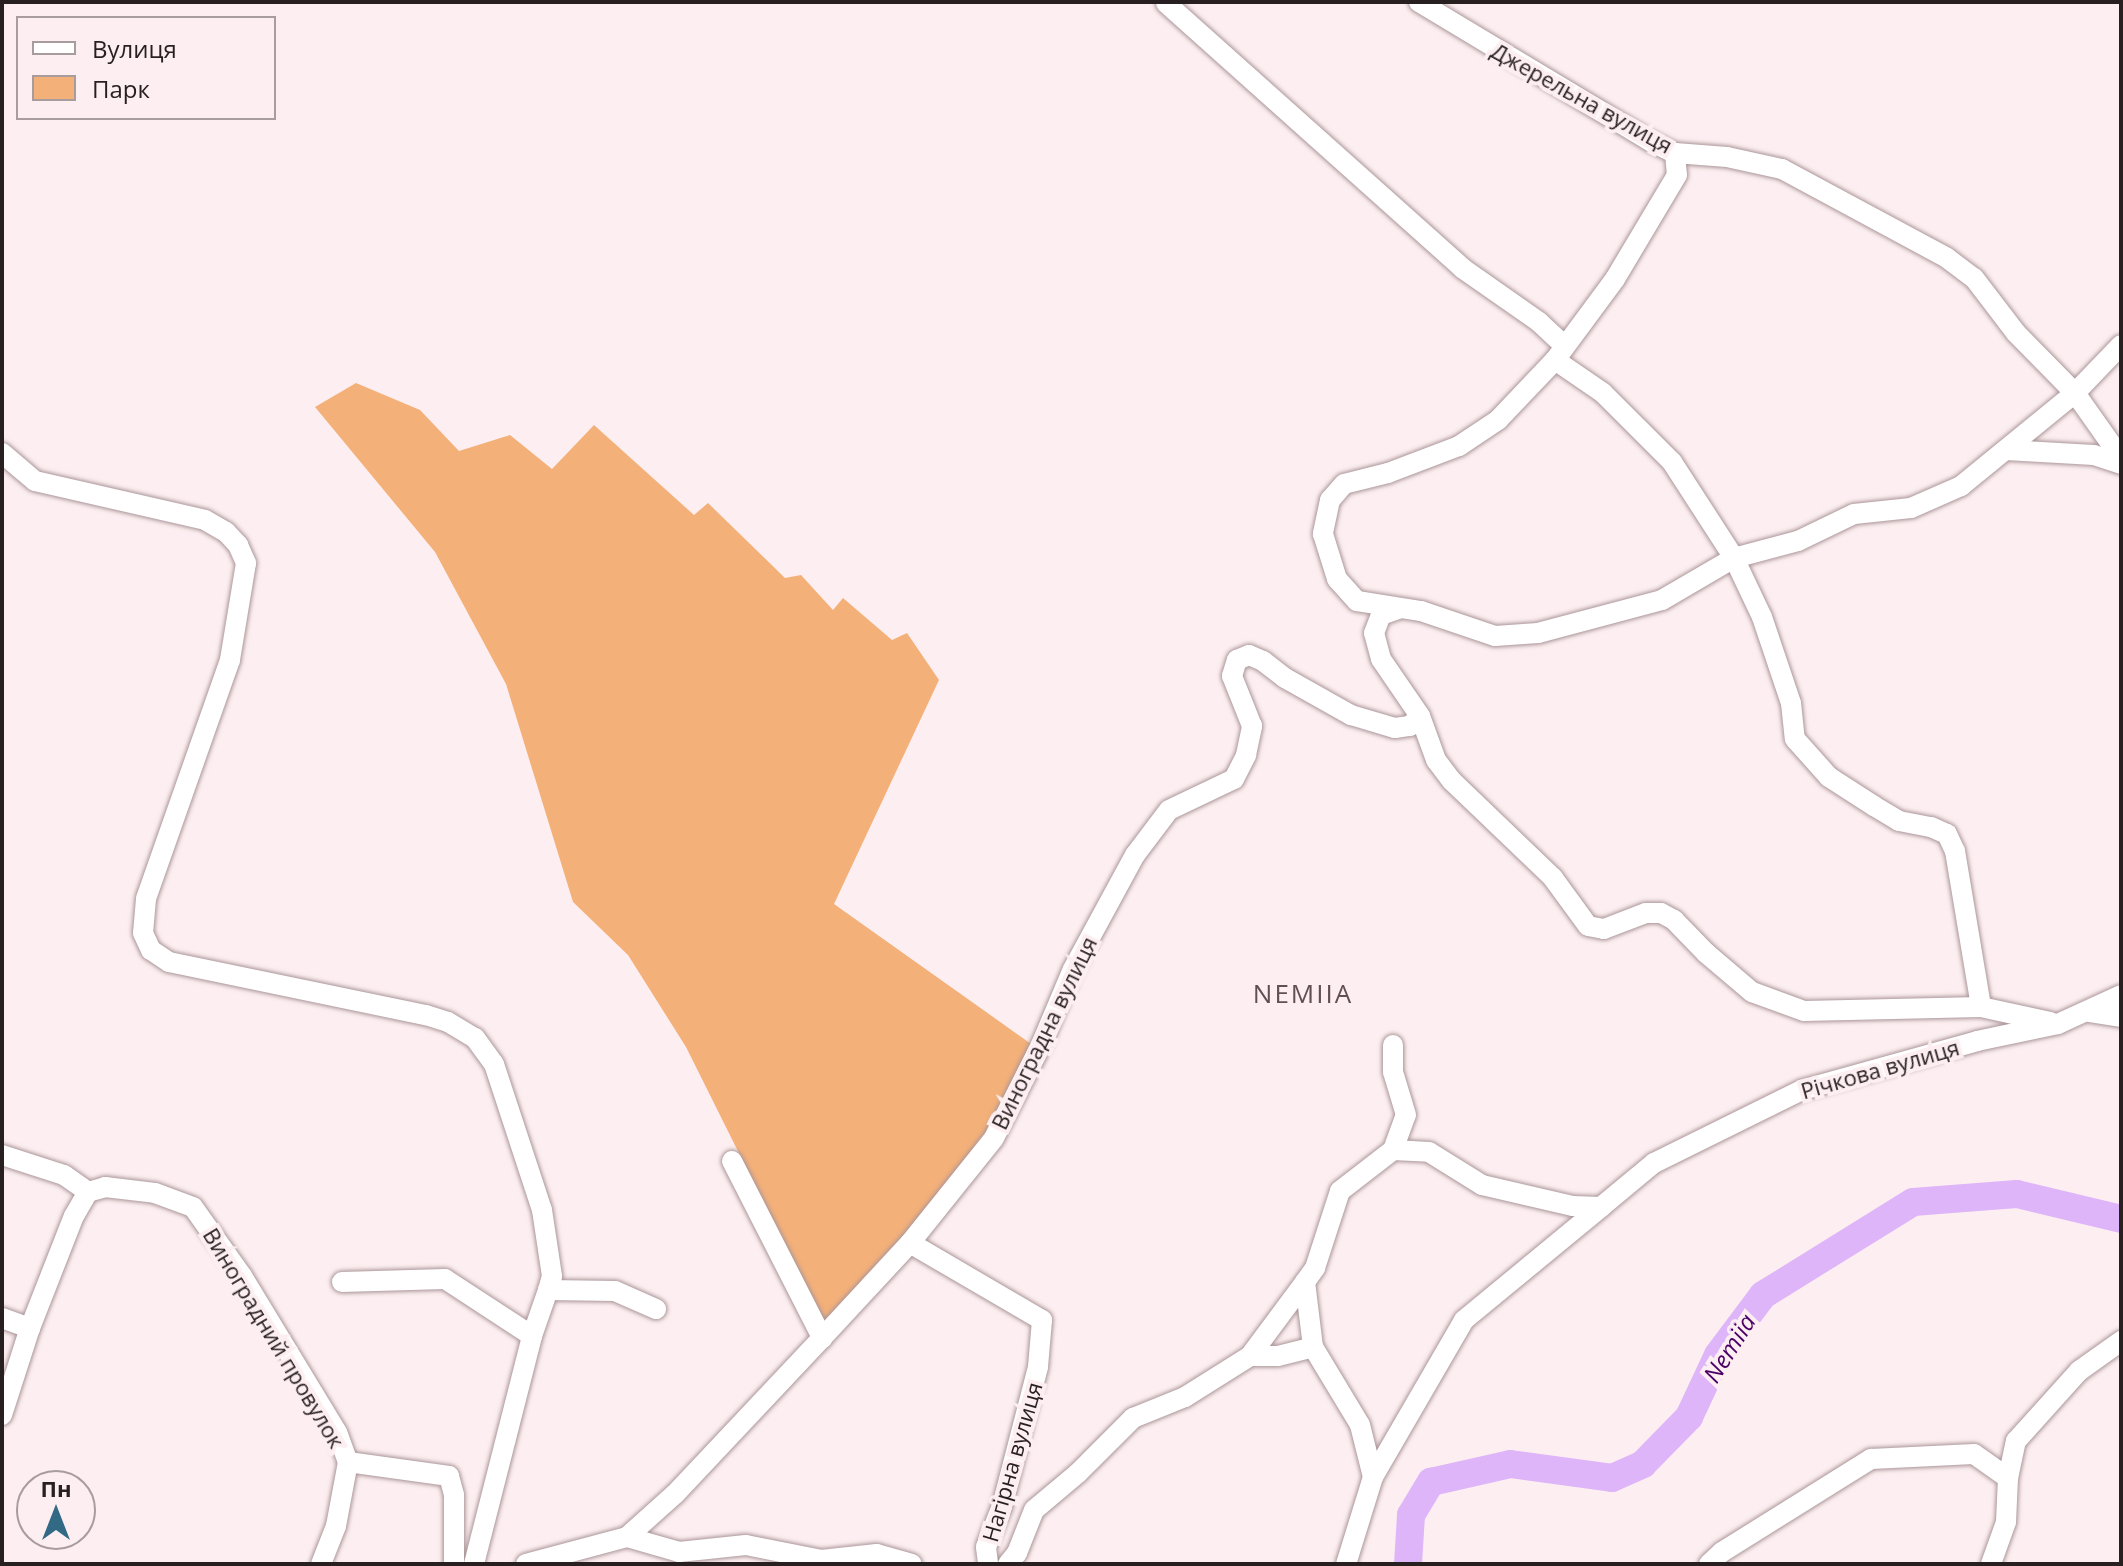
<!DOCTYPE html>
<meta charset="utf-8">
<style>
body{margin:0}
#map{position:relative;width:2123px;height:1566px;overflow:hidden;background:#fdeff1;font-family:"Open Sans",sans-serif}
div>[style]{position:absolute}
.green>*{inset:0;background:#f4b079}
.river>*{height:28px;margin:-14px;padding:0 14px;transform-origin:14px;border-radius:14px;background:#deb5f8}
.roads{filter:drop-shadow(0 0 2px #ab9699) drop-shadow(0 0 2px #ab9699)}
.minor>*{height:20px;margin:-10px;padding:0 10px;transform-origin:10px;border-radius:10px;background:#fff}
span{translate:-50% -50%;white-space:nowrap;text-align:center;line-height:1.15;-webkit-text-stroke:8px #fdeff1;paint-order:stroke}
.street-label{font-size:22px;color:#281f21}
.water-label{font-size:24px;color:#4a0067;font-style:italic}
.quarter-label{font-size:26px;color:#624f52;letter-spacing:2px}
.frame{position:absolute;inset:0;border:4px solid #281f21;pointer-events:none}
.legend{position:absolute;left:16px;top:16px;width:260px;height:104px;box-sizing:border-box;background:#fdeff1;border:2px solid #a89c9e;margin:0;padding:10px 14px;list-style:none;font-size:24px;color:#281f21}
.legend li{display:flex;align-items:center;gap:16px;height:40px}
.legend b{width:40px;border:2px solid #a89c9e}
.north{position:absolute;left:16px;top:1470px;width:80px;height:80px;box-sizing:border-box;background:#fdeff1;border:2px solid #a89c9e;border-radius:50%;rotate:0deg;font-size:22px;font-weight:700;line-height:32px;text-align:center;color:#281f21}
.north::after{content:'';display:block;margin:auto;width:28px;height:36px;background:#326984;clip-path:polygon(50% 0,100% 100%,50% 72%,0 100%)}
</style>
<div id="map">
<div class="green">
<div style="clip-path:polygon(356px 383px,420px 410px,459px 451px,510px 435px,552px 469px,594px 425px,694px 515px,708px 503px,785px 578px,801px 575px,833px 610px,843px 598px,892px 640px,907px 633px,939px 680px,834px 904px,1034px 1046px,988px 1131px,913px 1231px,824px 1324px,686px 1047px,628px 955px,573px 902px,506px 684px,435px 552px,315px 407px)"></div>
</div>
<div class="river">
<div style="left:1408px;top:1564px;width:49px;rotate:-86.5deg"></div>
<div style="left:1411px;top:1515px;width:39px;rotate:-59deg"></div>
<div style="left:1431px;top:1482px;width:81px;rotate:-12.8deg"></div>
<div style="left:1510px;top:1464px;width:103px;rotate:7.8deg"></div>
<div style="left:1612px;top:1478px;width:34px;rotate:-24deg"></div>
<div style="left:1643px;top:1464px;width:66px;rotate:-45.6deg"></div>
<div style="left:1689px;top:1417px;width:68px;rotate:-64.9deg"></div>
<div style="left:1718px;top:1355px;width:75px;rotate:-53.1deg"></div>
<div style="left:1763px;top:1295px;width:176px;rotate:-31.8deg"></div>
<div style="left:1913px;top:1202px;width:104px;rotate:-4.4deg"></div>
<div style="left:2017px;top:1194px;width:107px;rotate:13.5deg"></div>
</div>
<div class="roads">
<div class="minor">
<div style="left:1419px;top:2px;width:272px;rotate:31deg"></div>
<div style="left:1652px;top:142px;width:25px;rotate:26deg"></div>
<div style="left:1675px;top:153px;width:52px;rotate:4.4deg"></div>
<div style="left:1727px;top:157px;width:56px;rotate:12.3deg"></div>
<div style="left:1782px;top:169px;width:187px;rotate:28.3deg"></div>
<div style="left:1947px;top:258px;width:34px;rotate:37deg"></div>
<div style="left:1974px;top:278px;width:69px;rotate:52.6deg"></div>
<div style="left:2016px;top:333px;width:84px;rotate:45.5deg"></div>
<div style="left:2075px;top:393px;width:80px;rotate:54.7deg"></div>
<div style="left:1166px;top:3px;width:397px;rotate:41.8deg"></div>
<div style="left:1462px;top:268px;width:94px;rotate:35deg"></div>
<div style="left:1539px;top:322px;width:33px;rotate:43deg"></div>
<div style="left:1675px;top:153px;width:22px;rotate:85deg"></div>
<div style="left:1677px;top:175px;width:121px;rotate:120.8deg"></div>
<div style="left:1615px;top:279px;width:101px;rotate:126.5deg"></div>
<div style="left:1555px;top:360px;width:83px;rotate:133.5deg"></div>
<div style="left:1498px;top:420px;width:47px;rotate:146.3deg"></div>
<div style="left:1459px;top:446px;width:76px;rotate:159.2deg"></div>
<div style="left:1388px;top:473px;width:45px;rotate:166deg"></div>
<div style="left:1344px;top:484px;width:21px;rotate:131deg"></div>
<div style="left:1330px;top:500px;width:35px;rotate:102deg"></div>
<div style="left:1323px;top:534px;width:47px;rotate:72.7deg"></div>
<div style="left:1337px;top:579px;width:30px;rotate:48deg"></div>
<div style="left:1357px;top:601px;width:65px;rotate:8.9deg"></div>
<div style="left:1421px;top:611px;width:78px;rotate:18.7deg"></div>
<div style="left:1495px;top:636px;width:43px;rotate:-4deg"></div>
<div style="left:1538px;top:633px;width:128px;rotate:-14.9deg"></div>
<div style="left:1662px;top:600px;width:83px;rotate:-30.3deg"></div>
<div style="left:1734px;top:558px;width:66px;rotate:-14.9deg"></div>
<div style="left:1798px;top:541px;width:62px;rotate:-25.7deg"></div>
<div style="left:1854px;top:514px;width:57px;rotate:-6deg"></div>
<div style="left:1911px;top:508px;width:55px;rotate:-23.7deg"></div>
<div style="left:1961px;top:486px;width:147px;rotate:-39.2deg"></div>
<div style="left:2075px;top:393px;width:66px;rotate:-46.2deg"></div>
<div style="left:1555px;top:360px;width:58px;rotate:34.5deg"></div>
<div style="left:1603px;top:393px;width:98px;rotate:45deg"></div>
<div style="left:1672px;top:462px;width:114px;rotate:57.1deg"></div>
<div style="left:1734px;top:558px;width:65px;rotate:64.6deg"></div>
<div style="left:1762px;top:617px;width:91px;rotate:71.4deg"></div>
<div style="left:1791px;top:703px;width:36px;rotate:84deg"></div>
<div style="left:1795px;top:739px;width:51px;rotate:48.2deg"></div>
<div style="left:1829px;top:777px;width:54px;rotate:32.8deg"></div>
<div style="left:1874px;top:806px;width:29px;rotate:31deg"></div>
<div style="left:1899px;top:821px;width:33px;rotate:11deg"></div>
<div style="left:1931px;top:827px;width:17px;rotate:24deg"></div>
<div style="left:1947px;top:834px;width:19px;rotate:65deg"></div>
<div style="left:1955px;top:851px;width:158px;rotate:80.5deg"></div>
<div style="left:2006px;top:450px;width:88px;rotate:3.3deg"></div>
<div style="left:2094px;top:455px;width:28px;rotate:18deg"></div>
<div style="left:2px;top:453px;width:43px;rotate:40.3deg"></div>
<div style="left:35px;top:481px;width:174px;rotate:12.9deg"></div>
<div style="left:205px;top:520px;width:24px;rotate:30deg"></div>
<div style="left:226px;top:532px;width:18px;rotate:47deg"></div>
<div style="left:238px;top:545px;width:20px;rotate:66deg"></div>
<div style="left:246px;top:563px;width:98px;rotate:99.4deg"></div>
<div style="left:230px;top:660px;width:253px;rotate:109.4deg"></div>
<div style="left:146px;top:899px;width:34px;rotate:95deg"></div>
<div style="left:143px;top:933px;width:19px;rotate:65deg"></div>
<div style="left:151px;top:950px;width:22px;rotate:34deg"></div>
<div style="left:169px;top:962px;width:262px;rotate:11.7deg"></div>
<div style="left:426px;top:1015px;width:23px;rotate:18deg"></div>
<div style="left:448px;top:1022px;width:31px;rotate:31deg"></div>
<div style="left:475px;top:1038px;width:32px;rotate:54deg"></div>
<div style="left:494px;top:1064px;width:154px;rotate:71.8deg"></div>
<div style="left:542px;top:1210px;width:67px;rotate:81.4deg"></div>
<div style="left:552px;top:1276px;width:15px;rotate:106deg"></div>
<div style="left:1420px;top:716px;width:47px;rotate:70deg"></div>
<div style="left:1436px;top:760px;width:26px;rotate:53deg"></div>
<div style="left:1452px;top:781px;width:140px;rotate:43.8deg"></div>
<div style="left:1553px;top:878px;width:59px;rotate:53.9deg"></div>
<div style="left:1588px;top:926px;width:16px;rotate:11deg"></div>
<div style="left:1604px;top:929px;width:45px;rotate:-20.9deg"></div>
<div style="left:1646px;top:913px;width:15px"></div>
<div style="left:1661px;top:913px;width:15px;rotate:28deg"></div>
<div style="left:1674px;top:920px;width:46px;rotate:45.9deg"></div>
<div style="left:1706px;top:953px;width:60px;rotate:40.3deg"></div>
<div style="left:1752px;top:992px;width:55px;rotate:20.1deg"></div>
<div style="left:1804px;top:1011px;width:177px;rotate:-1.3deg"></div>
<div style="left:1981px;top:1007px;width:71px;rotate:12.3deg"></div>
<div style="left:2090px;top:1012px;width:31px;rotate:9deg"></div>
<div style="left:1393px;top:1150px;width:36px;rotate:3deg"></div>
<div style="left:1429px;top:1152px;width:62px;rotate:31.9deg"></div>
<div style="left:1482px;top:1185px;width:93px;rotate:13deg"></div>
<div style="left:1573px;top:1206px;width:28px;rotate:2deg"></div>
<div style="left:1601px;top:1207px;width:69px;rotate:-39.7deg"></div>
<div style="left:1654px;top:1163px;width:165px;rotate:-26.3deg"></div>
<div style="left:1802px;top:1090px;width:182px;rotate:-15.6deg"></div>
<div style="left:1977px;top:1041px;width:83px;rotate:-11.9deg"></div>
<div style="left:2058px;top:1024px;width:69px;rotate:-24.7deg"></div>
<div style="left:2px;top:1155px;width:65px;rotate:17.9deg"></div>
<div style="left:64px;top:1175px;width:29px;rotate:35deg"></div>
<div style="left:732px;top:1161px;width:199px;rotate:63deg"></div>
<div style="left:822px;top:1338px;width:129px;rotate:-47.2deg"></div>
<div style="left:910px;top:1243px;width:134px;rotate:-51.3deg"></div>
<div style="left:994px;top:1138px;width:104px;rotate:-63.2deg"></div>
<div style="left:1041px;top:1045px;width:82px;rotate:-67.2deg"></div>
<div style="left:1073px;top:969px;width:130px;rotate:-61.5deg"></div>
<div style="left:1135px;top:855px;width:56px;rotate:-52.9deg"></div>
<div style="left:1169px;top:810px;width:72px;rotate:-25.5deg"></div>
<div style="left:1234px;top:779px;width:27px;rotate:-63deg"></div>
<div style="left:1246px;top:755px;width:30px;rotate:-78deg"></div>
<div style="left:1252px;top:726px;width:54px;rotate:-111.8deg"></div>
<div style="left:1232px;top:676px;width:17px;rotate:-73deg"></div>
<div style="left:1237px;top:660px;width:13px;rotate:-23deg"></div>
<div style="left:1249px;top:655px;width:15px;rotate:23deg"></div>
<div style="left:1263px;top:661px;width:28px;rotate:38deg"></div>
<div style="left:1285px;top:678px;width:76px;rotate:29.3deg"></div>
<div style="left:1351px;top:715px;width:46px;rotate:16.5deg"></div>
<div style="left:1395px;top:728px;width:15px;rotate:-8deg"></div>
<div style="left:1410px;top:726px;width:14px;rotate:-45deg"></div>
<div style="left:1420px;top:716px;width:69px;rotate:-124.4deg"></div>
<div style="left:1381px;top:659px;width:27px;rotate:-105deg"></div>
<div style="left:1374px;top:633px;width:19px;rotate:-69deg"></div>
<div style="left:1381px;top:615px;width:18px;rotate:-19deg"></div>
<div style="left:910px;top:1243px;width:153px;rotate:30.3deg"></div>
<div style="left:1042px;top:1320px;width:47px;rotate:94.9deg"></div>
<div style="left:1038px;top:1367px;width:144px;rotate:104.5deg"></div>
<div style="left:1002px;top:1506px;width:44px;rotate:111.3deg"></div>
<div style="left:986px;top:1547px;width:17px;rotate:83deg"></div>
<div style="left:342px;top:1282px;width:103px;rotate:-1.7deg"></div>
<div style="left:445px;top:1279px;width:104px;rotate:33.2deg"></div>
<div style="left:532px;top:1336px;width:49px;rotate:-70.8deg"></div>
<div style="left:548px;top:1290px;width:67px;rotate:0.9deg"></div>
<div style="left:615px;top:1291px;width:45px;rotate:23.7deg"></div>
<div style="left:2px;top:1318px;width:30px;rotate:20deg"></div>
<div style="left:1313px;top:1347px;width:91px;rotate:58.9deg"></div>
<div style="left:1360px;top:1425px;width:54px;rotate:76deg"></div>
<div style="left:1373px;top:1477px;width:91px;rotate:107.2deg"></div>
<div style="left:1250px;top:1356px;width:28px"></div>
<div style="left:1278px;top:1356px;width:36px;rotate:-14deg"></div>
<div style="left:1313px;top:1347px;width:65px;rotate:-97deg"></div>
<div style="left:2px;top:1415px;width:91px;rotate:-72.2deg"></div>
<div style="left:30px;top:1328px;width:120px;rotate:-68.6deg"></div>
<div style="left:74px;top:1216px;width:28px;rotate:-60deg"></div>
<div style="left:88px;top:1192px;width:18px;rotate:-16deg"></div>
<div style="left:105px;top:1187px;width:50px;rotate:6.8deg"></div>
<div style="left:155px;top:1193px;width:40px;rotate:20.2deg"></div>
<div style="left:193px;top:1207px;width:85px;rotate:54.6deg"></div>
<div style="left:242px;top:1276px;width:183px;rotate:58.7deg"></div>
<div style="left:337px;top:1432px;width:32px;rotate:70deg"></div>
<div style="left:348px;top:1462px;width:65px;rotate:100.6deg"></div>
<div style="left:336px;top:1526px;width:41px;rotate:111.5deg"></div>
<div style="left:348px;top:1462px;width:102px;rotate:7.9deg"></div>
<div style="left:449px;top:1476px;width:20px;rotate:75deg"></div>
<div style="left:454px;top:1495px;width:69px;rotate:90deg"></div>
<div style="left:1373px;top:1477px;width:181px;rotate:-59.9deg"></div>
<div style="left:1464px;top:1320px;width:178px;rotate:-39.5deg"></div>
<div style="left:2008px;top:1478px;width:38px;rotate:-78deg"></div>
<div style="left:2016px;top:1441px;width:94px;rotate:-48deg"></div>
<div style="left:2079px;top:1371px;width:52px;rotate:-35.5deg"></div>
<div style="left:627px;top:1537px;width:54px;rotate:16.1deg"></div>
<div style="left:679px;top:1552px;width:67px;rotate:-6deg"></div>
<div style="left:746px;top:1545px;width:76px;rotate:11.3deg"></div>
<div style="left:821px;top:1560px;width:56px;rotate:-6.1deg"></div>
<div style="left:877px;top:1554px;width:36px;rotate:16deg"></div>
<div style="left:474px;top:1564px;width:235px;rotate:-75.7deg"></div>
<div style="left:526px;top:1564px;width:105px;rotate:-15deg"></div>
<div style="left:627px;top:1537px;width:64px;rotate:-41.9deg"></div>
<div style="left:675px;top:1494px;width:214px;rotate:-46.7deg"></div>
<div style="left:1008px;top:1564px;width:14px;rotate:-51deg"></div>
<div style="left:1017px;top:1553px;width:46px;rotate:-68.4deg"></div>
<div style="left:1034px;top:1510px;width:57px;rotate:-40.1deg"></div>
<div style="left:1078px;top:1473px;width:78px;rotate:-45deg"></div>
<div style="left:1133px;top:1418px;width:56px;rotate:-22deg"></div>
<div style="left:1185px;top:1397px;width:77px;rotate:-32.2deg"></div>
<div style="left:1250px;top:1356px;width:92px;rotate:-53.4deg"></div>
<div style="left:1305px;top:1282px;width:17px;rotate:-54deg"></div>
<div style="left:1315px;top:1268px;width:81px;rotate:-72deg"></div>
<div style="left:1340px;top:1191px;width:67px;rotate:-37.7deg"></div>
<div style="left:1393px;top:1150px;width:37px;rotate:-70deg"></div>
<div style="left:1406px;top:1115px;width:45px;rotate:-106.8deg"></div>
<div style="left:1393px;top:1072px;width:27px;rotate:-90deg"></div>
<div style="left:1709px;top:1564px;width:18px;rotate:-43deg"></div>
<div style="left:1722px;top:1552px;width:176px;rotate:-32deg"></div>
<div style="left:1871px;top:1459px;width:103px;rotate:-2.8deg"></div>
<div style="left:1974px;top:1454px;width:42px;rotate:35.2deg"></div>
<div style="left:2008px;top:1478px;width:44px;rotate:92.6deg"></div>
<div style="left:2006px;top:1522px;width:45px;rotate:109.7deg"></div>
</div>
</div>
<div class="street-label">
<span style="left:1582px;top:98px;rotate:29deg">Джерельна вулиця</span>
<span style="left:1044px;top:1033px;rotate:-64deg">Виноградна вулиця</span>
<span style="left:1880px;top:1069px;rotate:-16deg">Річкова вулиця</span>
<span style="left:274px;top:1338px;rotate:59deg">Виноградний провулок</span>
<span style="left:1012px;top:1462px;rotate:-74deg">Нагірна вулиця</span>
</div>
<div class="water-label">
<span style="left:1729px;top:1348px;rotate:-58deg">Nemiia</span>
</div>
<div class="quarter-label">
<span style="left:1303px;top:994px">NEMIIA</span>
</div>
<div class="frame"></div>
<ul class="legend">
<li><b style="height:10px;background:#fff"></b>Вулиця</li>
<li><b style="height:22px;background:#f4b079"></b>Парк</li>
</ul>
<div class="north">Пн</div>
</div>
